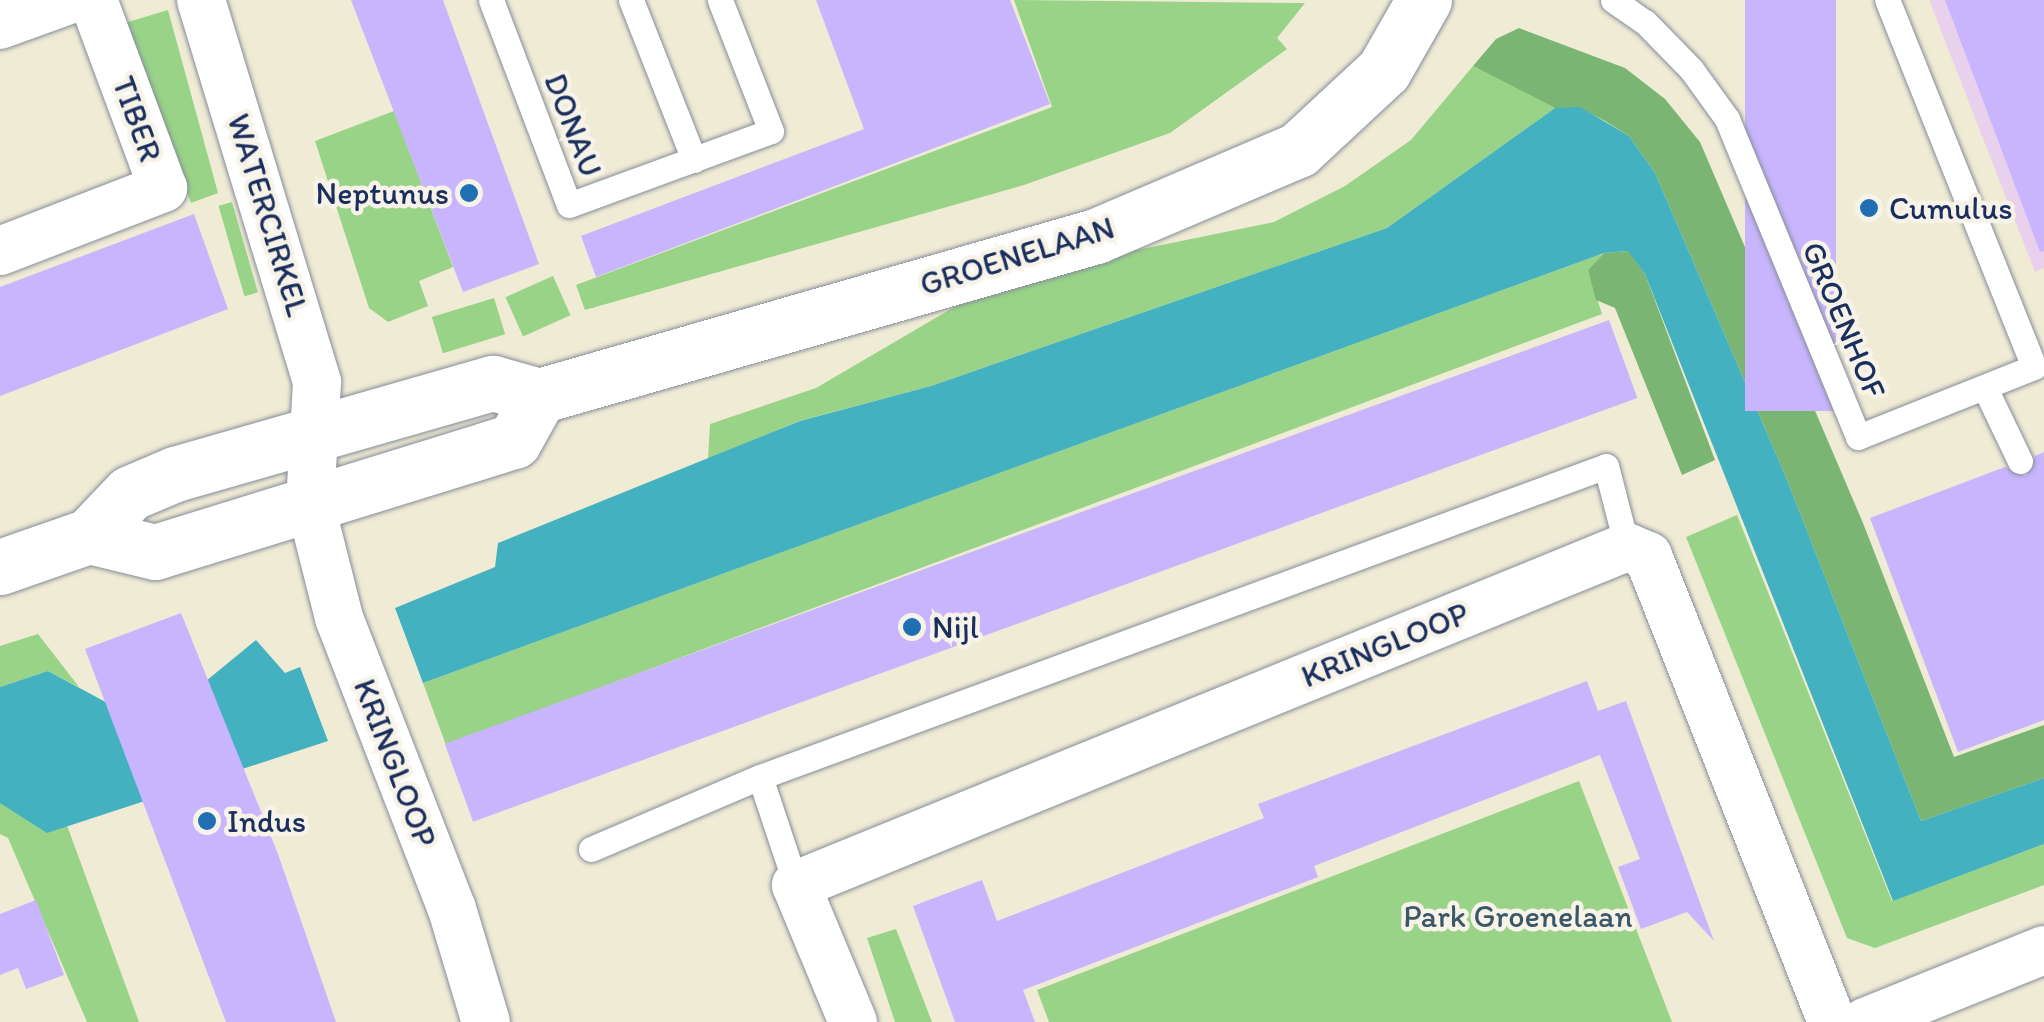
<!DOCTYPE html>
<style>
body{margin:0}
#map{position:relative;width:2044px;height:1022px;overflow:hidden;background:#f0ebd5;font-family:Itim,sans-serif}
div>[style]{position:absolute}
.built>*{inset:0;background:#e9d1ed}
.green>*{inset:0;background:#98d387;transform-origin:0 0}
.forest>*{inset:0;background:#7ab574}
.water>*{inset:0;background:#44b1c0}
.building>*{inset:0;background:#c8b5fd;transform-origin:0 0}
.roads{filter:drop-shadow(0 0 2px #868d9a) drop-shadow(0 0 2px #868d9a)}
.service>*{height:25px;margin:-12.5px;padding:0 12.5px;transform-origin:12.5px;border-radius:12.5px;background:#fff}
.minor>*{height:48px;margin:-24px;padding:0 24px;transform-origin:24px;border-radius:24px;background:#fff}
.tertiary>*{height:55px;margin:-27.5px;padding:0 27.5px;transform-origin:27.5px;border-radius:27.5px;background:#fff}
.dots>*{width:28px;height:28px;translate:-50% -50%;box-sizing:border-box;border:5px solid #f7f3e8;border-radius:50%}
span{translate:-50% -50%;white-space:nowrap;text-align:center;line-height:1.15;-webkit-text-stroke:9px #f7f3e8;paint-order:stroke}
.street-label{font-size:32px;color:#1b2f5e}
.poi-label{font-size:32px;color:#1b2f5e}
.right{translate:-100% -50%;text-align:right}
.left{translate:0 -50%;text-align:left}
.park-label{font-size:32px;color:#3a5868}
</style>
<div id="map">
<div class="built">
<div style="clip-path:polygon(1929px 0,2044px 0,2044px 268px,2035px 272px)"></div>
</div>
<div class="green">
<div style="clip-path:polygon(1014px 0,1305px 3px,1277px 38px,1287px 49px,1170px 133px,1024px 185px,585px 310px,576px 285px,1052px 107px)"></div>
<div style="clip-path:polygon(168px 10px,218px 193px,191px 203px,125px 23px)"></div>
<div style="clip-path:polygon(1473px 66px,1555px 108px,1387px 228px,931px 386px,799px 421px,708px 459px,710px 424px,816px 388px,1055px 248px,1137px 250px,1274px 222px,1345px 186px,1411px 140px)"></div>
<div style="clip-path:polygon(394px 111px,453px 267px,419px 281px,428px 306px,388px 322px,369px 308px,315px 141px)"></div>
<div style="left:232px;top:202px;width:94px;height:14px;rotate:74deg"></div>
<div style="clip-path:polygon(1604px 253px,1588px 270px,1602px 314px,446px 745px,423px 683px)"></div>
<div style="left:553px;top:276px;width:43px;height:52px;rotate:66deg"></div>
<div style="left:494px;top:298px;width:38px;height:65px;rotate:73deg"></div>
<div style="clip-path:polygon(1737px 515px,1892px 901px,2044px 844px,2044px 885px,1875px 948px,1847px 938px,1686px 537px)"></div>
<div style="clip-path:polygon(38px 634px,79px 687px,48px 671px,0 687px,0 646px)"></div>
<div style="clip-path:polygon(1579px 781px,1672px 1022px,1049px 1022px,1037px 990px)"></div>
<div style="clip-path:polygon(0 787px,65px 820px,139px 1022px,87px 1022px,8px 838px,0 834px)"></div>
<div style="clip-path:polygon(896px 929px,932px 1022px,895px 1022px,867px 938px)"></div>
</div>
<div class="forest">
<div style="clip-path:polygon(1519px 28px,1625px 68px,1665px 99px,1700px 142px,1863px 523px,1954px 757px,2044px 725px,2044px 778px,1921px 821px,1785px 475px,1655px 173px,1629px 136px,1605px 121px,1580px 108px,1555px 108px,1473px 66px,1496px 39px)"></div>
<div style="clip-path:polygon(1629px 251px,1645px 274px,1715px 460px,1682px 475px,1615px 308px,1596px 300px,1588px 270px,1604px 253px)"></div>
</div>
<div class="water">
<div style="clip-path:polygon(1580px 107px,1629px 136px,1655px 173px,1785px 475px,1921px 821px,2044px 778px,2044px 844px,1893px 901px,1645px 274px,1628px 251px,1604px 253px,423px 683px,395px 608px,495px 567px,498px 543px,800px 421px,931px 386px,1387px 228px,1555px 108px)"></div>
<div style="clip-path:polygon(256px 640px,285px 673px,300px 667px,328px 741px,47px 833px,0 803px,0 687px,48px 671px,126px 713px,206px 681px)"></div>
</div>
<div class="building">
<div style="clip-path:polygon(351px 0,443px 0,539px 264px,463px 292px)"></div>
<div style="clip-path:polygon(816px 0,1010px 0,1050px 104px,596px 277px,581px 236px,864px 129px)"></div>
<div style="left:1745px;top:0;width:91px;height:411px"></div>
<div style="clip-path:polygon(1945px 0,2044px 0,2044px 251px,2040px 252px)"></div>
<div style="clip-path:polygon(194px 214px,228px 309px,0 396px,0 287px)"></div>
<div style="left:1609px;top:320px;width:83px;height:1239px;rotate:70deg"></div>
<div style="clip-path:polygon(2044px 452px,2044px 720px,1958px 752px,1870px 518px,2005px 467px,2026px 476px,2035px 456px)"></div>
<div style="clip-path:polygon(181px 613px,278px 854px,336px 1022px,226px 1022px,85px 649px)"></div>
<div style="clip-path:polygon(1587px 681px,1598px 711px,1626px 701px,1714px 941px,1687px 912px,1641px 929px,1618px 867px,1640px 859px,1600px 755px,1314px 866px,1318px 877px,1023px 990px,1035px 1022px,955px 1022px,913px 906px,982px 880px,997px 921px,1264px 818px,1258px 804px)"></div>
<div style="clip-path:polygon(36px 900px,64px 975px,26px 989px,18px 968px,0 975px,0 914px)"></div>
</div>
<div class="roads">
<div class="service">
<div style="left:491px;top:0;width:219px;rotate:69.2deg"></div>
<div style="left:569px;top:205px;width:215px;rotate:-20.1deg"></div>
<div style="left:771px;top:131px;width:141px;rotate:-111.3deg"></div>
<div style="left:631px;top:0;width:172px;rotate:68.5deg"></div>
<div style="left:1613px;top:0;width:39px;rotate:35deg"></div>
<div style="left:1645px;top:22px;width:66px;rotate:45.6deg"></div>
<div style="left:1691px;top:69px;width:62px;rotate:54.2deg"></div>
<div style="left:1727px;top:119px;width:344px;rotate:67.6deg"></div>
<div style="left:1858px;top:437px;width:189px;rotate:-21.7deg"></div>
<div style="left:2034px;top:367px;width:395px;rotate:-111.8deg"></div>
<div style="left:1985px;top:388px;width:81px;rotate:64.4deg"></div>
<div style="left:760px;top:777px;width:114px;rotate:71.6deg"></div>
<div style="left:591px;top:849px;width:184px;rotate:-23.1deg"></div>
<div style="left:760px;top:777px;width:901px;rotate:-20.18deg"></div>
<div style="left:1606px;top:466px;width:84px;rotate:75.5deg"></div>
</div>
<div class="minor">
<div style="left:201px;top:0;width:399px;rotate:73.1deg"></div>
<div style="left:317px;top:382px;width:121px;rotate:93.3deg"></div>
<div style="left:310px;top:503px;width:119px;rotate:75.8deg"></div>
<div style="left:339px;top:618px;width:312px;rotate:68.8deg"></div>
<div style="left:452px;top:909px;width:118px;rotate:73.3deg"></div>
<div style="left:0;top:25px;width:73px;rotate:-19.9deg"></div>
<div style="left:0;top:251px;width:175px;rotate:-21.1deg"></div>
<div style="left:163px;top:188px;width:201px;rotate:-110.4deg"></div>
<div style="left:853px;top:1022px;width:148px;rotate:-112.6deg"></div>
<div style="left:796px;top:885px;width:897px;rotate:-22.13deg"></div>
<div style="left:1627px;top:547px;width:23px;rotate:23deg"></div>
<div style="left:1648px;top:556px;width:501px;rotate:68.45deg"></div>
<div style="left:1865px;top:1022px;width:193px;rotate:-21.9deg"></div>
</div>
<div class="tertiary">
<div style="left:89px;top:536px;width:68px;rotate:13.6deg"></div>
<div style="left:155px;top:552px;width:376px;rotate:-17.2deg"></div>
<div style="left:514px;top:441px;width:51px;rotate:-60.9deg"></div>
<div style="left:0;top:567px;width:94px;rotate:-19.2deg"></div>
<div style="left:89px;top:536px;width:59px;rotate:-46.4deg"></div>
<div style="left:130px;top:493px;width:49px;rotate:-22.9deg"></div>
<div style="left:175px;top:474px;width:331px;rotate:-16deg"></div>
<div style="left:493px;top:383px;width:48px;rotate:15.8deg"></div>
<div style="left:539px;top:396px;width:580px;rotate:-16.03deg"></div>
<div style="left:1096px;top:236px;width:220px;rotate:-23.1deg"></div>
<div style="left:1298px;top:150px;width:117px;rotate:-42.9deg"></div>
<div style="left:1384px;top:70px;width:81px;rotate:-60.3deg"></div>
</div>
</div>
<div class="dots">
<div style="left:469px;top:193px;background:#1f6fb2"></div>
<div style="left:1869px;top:208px;background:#1f6fb2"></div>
<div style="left:912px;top:627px;background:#1f6fb2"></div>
<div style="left:207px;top:821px;background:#1f6fb2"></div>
</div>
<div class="street-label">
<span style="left:137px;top:119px;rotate:70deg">TIBER</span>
<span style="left:573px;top:125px;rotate:69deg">DONAU</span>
<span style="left:268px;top:215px;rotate:73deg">WATERCIRKEL</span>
<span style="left:1017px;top:256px;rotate:-17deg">GROENELAAN</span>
<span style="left:1844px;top:320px;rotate:67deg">GROENHOF</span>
<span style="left:1385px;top:645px;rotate:-22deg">KRINGLOOP</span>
<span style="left:395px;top:763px;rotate:69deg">KRINGLOOP</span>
</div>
<div class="poi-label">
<span class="right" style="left:449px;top:193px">Neptunus</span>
<span class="left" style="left:1889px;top:208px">Cumulus</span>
<span class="left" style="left:932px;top:627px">Nijl</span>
<span class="left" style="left:227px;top:821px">Indus</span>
</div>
<div class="park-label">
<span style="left:1518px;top:916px">Park Groenelaan</span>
</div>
</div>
